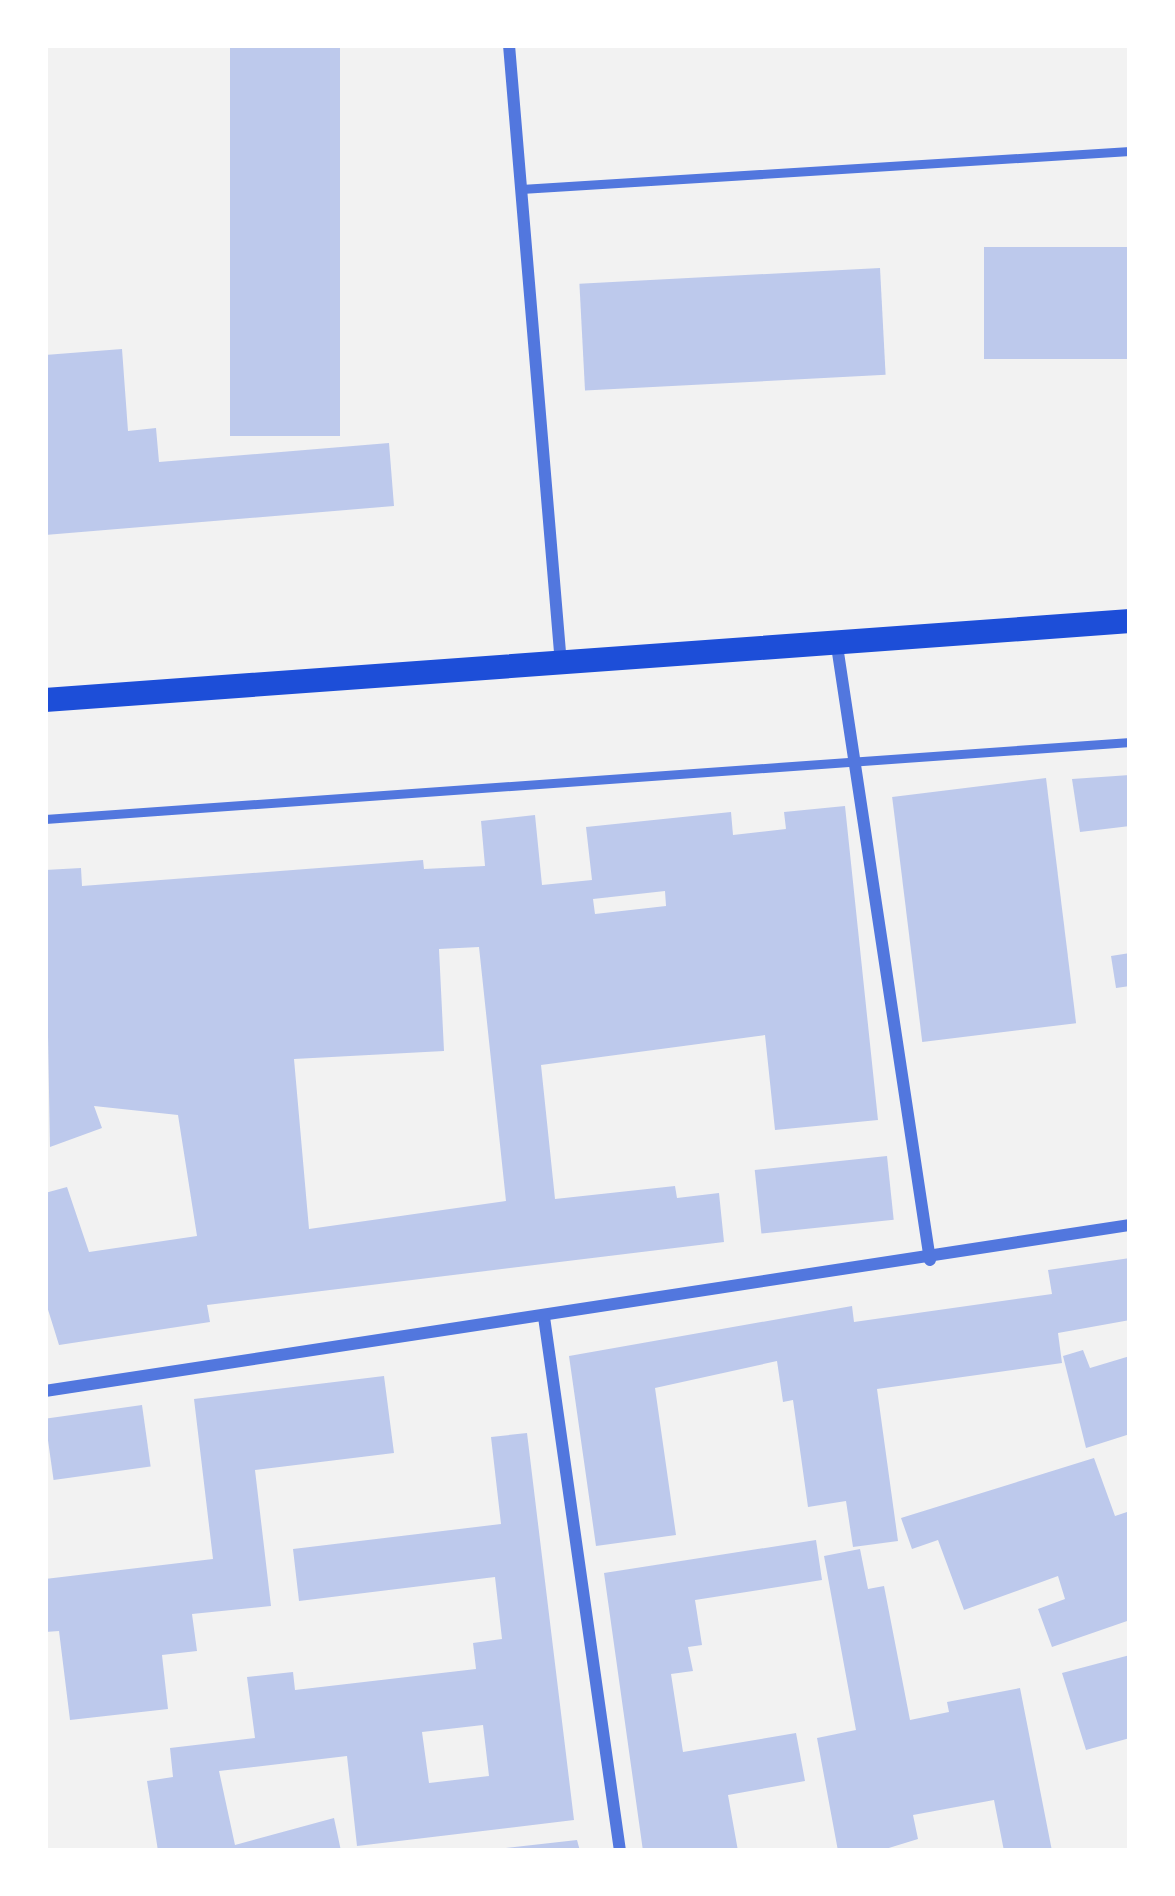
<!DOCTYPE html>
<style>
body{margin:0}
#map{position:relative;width:1175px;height:1896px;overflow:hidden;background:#f2f2f2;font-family:Figtree,sans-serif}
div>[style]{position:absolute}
.building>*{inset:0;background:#bdc9ec;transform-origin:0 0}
.service>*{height:9px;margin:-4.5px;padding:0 4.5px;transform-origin:4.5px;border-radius:4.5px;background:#5277de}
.minor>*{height:12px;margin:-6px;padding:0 6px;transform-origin:6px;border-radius:6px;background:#5277de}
.secondary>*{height:24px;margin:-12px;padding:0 12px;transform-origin:12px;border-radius:12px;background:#1d4ed8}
span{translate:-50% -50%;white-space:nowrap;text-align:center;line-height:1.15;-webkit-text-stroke:9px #fff;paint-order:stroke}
.frame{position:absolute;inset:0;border:48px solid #fff;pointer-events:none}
</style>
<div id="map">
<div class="building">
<div style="left:230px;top:45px;width:110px;height:391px"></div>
<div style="left:1130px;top:247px;width:112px;height:146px;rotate:90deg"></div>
<div style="left:880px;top:268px;width:107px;height:301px;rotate:87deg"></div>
<div style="clip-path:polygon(122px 349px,128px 431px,156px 428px,159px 462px,389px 443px,394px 506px,45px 535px,45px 355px)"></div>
<div style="clip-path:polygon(1130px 775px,1130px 826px,1080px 832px,1072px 779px)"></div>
<div style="left:1046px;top:778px;width:247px;height:155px;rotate:83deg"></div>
<div style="clip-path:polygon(evenodd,845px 806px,878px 1120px,775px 1130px,765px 1035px,541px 1065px,555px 1199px,675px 1186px,677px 1198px,719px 1193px,724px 1242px,207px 1305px,210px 1322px,59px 1345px,45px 1300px,45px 1193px,67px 1187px,89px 1252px,197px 1236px,178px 1115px,94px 1106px,102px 1128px,50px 1147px,45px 870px,81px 868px,82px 886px,423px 860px,424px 869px,485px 866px,481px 821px,535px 815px,542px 885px,592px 880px,586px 827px,731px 812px,733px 835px,786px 829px,784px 812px,845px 806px,665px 891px,666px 906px,595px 914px,593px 899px,665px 891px,845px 806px,479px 947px,506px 1201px,309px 1229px,294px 1059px,444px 1051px,439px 949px,479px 947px)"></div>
<div style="clip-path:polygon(1130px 953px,1130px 986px,1116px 988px,1111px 956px)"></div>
<div style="left:887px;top:1156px;width:64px;height:133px;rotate:84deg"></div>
<div style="clip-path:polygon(1130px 1258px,1130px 1320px,1058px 1333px,1062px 1363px,877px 1389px,898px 1541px,853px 1547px,846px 1501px,808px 1507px,793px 1400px,783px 1402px,777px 1361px,655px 1388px,676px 1535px,596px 1546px,569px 1356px,852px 1306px,854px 1322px,1052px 1294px,1048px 1270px)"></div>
<div style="clip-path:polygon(1083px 1350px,1090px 1368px,1130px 1356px,1130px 1434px,1086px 1448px,1063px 1356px)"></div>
<div style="clip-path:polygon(384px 1376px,394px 1453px,255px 1470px,271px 1606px,192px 1614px,197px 1651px,162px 1655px,168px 1709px,70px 1720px,59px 1631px,45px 1632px,45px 1579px,213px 1559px,194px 1399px)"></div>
<div style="left:142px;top:1405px;width:62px;height:98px;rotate:82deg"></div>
<div style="clip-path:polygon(evenodd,527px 1433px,574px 1820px,357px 1846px,347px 1756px,219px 1771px,235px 1845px,334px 1818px,341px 1851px,158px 1851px,147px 1781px,173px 1777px,170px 1748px,255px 1738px,247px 1677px,293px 1672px,295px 1690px,476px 1669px,473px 1643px,502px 1639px,495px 1577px,299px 1601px,293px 1549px,501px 1524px,491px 1437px,527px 1433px,483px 1725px,489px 1776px,429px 1783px,422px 1732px,483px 1725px)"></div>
<div style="clip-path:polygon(1094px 1458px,1115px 1516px,1127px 1512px,1130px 1521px,1130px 1620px,1052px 1647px,1038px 1609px,1065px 1599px,1058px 1576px,964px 1610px,938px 1540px,912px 1549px,901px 1518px)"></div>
<div style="clip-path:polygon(816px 1540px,822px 1580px,695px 1600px,702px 1645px,688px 1647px,693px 1671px,671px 1674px,683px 1752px,796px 1733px,805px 1781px,728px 1795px,738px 1851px,643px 1851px,604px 1573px)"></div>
<div style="clip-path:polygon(860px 1549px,868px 1589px,884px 1586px,910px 1720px,949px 1712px,947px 1702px,1020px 1688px,1052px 1851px,1004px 1851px,994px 1800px,913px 1815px,918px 1839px,879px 1851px,838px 1851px,817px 1738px,856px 1730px,824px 1556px)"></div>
<div style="clip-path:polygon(1130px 1655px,1130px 1738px,1086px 1750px,1062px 1673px)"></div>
<div style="clip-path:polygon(577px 1840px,580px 1851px,506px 1851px,506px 1848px)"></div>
</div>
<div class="service">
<div style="left:521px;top:189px;width:610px;rotate:-3.57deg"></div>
<div style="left:45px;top:819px;width:1088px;rotate:-4.06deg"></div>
</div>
<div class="minor">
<div style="left:509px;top:45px;width:621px;rotate:85.2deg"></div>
<div style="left:837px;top:646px;width:621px;rotate:81.39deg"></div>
<div style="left:544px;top:1317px;width:539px;rotate:81.9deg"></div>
<div style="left:45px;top:1391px;width:1098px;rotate:-8.7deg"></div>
</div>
<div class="secondary">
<div style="left:45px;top:700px;width:1088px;rotate:-4.16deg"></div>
</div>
<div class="frame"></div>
</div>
